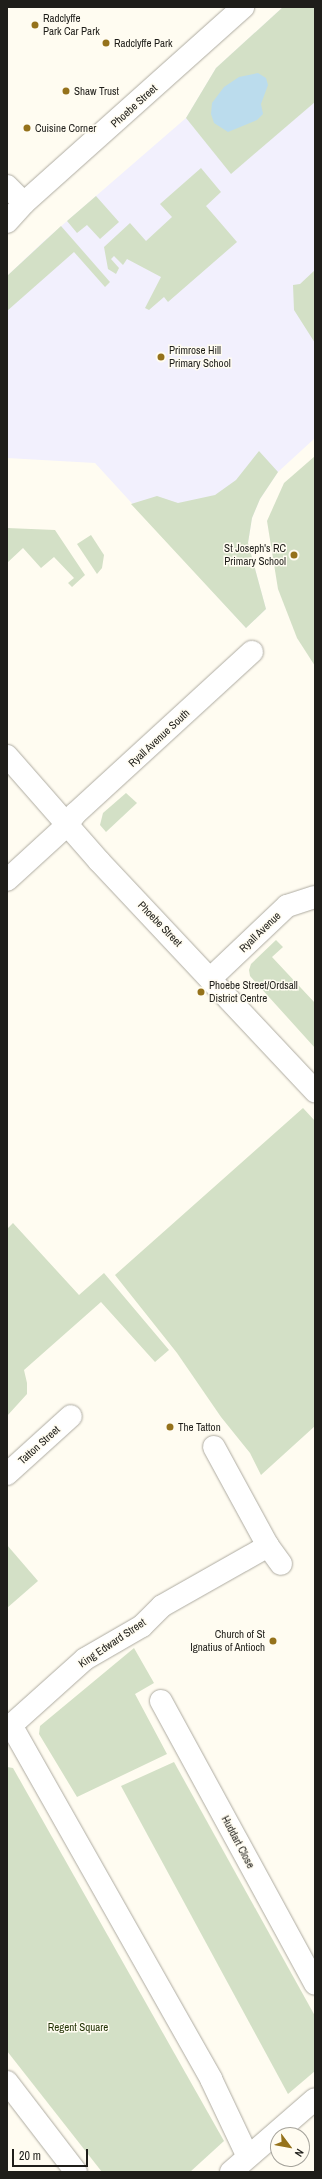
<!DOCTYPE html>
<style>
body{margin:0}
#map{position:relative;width:322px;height:2179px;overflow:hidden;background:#fffcf1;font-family:"Archivo Narrow",sans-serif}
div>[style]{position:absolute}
.education>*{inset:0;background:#f2f0fd}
.green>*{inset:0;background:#d3e0c6}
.water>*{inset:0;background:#bbdced}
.roads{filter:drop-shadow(0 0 1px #aeaba1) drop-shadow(0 0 1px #aeaba1)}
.minor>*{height:22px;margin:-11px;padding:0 11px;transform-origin:11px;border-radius:11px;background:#fff}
.dots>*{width:11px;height:11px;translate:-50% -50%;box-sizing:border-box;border:2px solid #fffcf1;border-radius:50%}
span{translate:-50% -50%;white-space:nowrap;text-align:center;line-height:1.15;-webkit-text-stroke:3px #fffcf1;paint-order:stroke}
.poi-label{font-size:11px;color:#1f1e1a}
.left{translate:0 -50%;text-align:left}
.right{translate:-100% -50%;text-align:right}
.street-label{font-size:11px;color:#1f1e1a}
.park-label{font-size:11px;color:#1f3001}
.frame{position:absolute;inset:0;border:8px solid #1f1e1a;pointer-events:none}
.north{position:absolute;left:270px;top:2127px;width:40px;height:40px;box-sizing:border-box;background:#fffcf1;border:1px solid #a5a39b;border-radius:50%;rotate:122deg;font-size:11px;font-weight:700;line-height:16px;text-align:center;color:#1f1e1a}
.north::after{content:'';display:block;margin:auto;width:14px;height:18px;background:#95721b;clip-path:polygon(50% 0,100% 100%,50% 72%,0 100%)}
.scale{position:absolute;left:12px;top:2149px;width:76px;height:18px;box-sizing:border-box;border:2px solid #1f1e1a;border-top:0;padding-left:5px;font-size:12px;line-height:14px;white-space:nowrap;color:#1f1e1a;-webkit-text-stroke:3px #fffcf1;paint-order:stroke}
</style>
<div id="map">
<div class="education">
<div style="clip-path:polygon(283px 7px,315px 7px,315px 438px,278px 472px,260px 499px,252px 518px,248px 543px,266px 609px,246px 628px,95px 463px,7px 458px,7px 276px,44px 241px,186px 118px,216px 68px)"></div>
</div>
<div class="green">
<div style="clip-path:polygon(283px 7px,315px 7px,315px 102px,231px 174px,186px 118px,216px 68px)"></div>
<div style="clip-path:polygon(201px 168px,221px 192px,206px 206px,237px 242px,168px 302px,164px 297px,149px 310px,145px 308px,161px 277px,127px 259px,123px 265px,114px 256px,111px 259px,119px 268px,116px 274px,108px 269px,104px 247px,130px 223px,146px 241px,172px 217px,160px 204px)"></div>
<div style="clip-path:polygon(96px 196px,119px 222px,100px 239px,87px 225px,77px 233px,67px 221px)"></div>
<div style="clip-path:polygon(61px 226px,110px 282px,105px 287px,74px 252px,7px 311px,7px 276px)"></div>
<div style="clip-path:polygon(315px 270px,315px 343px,294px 310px,293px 285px,300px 284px)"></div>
<div style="clip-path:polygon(259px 451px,278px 472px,260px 499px,252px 518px,248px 543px,266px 609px,246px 628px,131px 504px,157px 496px,178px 503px,215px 495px,236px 480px)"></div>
<div style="clip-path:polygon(315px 456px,315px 666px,297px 638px,278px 589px,267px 521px,284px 483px)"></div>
<div style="clip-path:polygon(7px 528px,55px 530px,85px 575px,72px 587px,68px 583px,74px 578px,54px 557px,41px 568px,23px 548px,7px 563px)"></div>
<div style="clip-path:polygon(91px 535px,104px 555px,102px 568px,97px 574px,77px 544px)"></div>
<div style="clip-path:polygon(126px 793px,137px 803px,106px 832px,100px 825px,103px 813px)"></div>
<div style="clip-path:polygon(276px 940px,283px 947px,272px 957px,315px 1003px,315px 1048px,250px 976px,249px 970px,251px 964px)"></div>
<div style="clip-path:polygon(303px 1108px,315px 1121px,315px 1426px,261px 1475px,250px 1453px,221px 1417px,177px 1353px,115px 1275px)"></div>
<div style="clip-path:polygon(13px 1223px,79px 1295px,104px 1273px,169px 1350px,155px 1362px,101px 1302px,24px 1370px,27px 1383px,27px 1394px,7px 1416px,7px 1229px)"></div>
<div style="clip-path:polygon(7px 1545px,38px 1581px,7px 1608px)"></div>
<div style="clip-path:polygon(134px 1648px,154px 1683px,135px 1694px,167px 1754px,77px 1797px,39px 1734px,40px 1726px)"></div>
<div style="clip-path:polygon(174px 1762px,315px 2016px,315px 2071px,288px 2094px,121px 1786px)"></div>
<div style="clip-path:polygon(7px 1767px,13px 1768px,224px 2141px,190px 2172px,102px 2172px,7px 2051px)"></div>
</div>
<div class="water">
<div style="clip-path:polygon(258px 73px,266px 78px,268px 85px,261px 104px,263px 114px,257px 120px,228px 132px,214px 123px,211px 114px,212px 103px,224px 87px,239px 77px)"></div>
</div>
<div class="roads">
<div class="minor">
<div style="left:7px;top:186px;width:24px;rotate:45deg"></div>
<div style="left:7px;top:222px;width:25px;rotate:-48deg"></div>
<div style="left:24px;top:203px;width:294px;rotate:-41.8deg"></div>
<div style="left:7px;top:756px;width:140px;rotate:48.8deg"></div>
<div style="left:99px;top:861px;width:316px;rotate:46.8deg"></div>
<div style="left:7px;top:880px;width:81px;rotate:-42.5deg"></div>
<div style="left:67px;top:825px;width:14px;rotate:-54deg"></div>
<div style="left:75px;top:814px;width:240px;rotate:-42.5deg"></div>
<div style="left:211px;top:978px;width:105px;rotate:-43.5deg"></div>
<div style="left:287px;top:906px;width:29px;rotate:-18deg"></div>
<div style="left:214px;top:1447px;width:113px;rotate:61.4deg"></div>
<div style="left:268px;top:1546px;width:22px;rotate:54deg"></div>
<div style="left:7px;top:1474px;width:86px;rotate:-42.2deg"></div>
<div style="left:161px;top:1701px;width:322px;rotate:61.4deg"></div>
<div style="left:11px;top:1725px;width:407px;rotate:60.5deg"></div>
<div style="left:211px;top:2079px;width:86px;rotate:64.6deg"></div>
<div style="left:7px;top:1729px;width:105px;rotate:-41.9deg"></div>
<div style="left:85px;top:1659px;width:66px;rotate:-30.1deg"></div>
<div style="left:142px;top:1626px;width:28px;rotate:-45deg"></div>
<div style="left:162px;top:1606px;width:122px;rotate:-29.5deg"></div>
<div style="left:7px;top:2082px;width:113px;rotate:52.5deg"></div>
<div style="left:231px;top:2172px;width:111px;rotate:-41deg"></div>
</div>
</div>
<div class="dots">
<div style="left:35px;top:25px;background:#95721b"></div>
<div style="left:106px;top:43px;background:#95721b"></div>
<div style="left:66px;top:91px;background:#95721b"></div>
<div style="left:27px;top:128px;background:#95721b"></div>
<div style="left:161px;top:357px;background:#95721b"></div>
<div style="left:294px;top:555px;background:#95721b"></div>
<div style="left:201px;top:992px;background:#95721b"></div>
<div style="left:170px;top:1427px;background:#95721b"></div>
<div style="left:273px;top:1641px;background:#95721b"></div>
</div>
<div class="poi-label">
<span class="left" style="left:43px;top:25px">Radclyffe<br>Park Car Park</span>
<span class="left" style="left:114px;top:43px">Radclyffe Park</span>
<span class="left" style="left:74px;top:91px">Shaw Trust</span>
<span class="left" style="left:35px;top:128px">Cuisine Corner</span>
<span class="left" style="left:169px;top:357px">Primrose Hill<br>Primary School</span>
<span class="right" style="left:286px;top:555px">St Joseph's RC<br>Primary School</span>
<span class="left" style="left:209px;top:992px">Phoebe Street/Ordsall<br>District Centre</span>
<span class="left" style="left:178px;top:1427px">The Tatton</span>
<span class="right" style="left:265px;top:1641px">Church of St<br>Ignatius of Antioch</span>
</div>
<div class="street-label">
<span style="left:134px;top:106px;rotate:-42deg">Phoebe Street</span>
<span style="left:159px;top:738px;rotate:-43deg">Ryall Avenue South</span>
<span style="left:160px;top:924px;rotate:46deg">Phoebe Street</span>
<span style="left:260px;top:932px;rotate:-44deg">Ryall Avenue</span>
<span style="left:39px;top:1445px;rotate:-42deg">Tatton Street</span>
<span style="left:112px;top:1643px;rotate:-34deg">King Edward Street</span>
<span style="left:238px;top:1842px;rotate:62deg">Huddart Close</span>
</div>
<div class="park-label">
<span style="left:78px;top:2027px">Regent Square</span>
</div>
<div class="frame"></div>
<div class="north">N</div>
<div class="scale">20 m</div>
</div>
